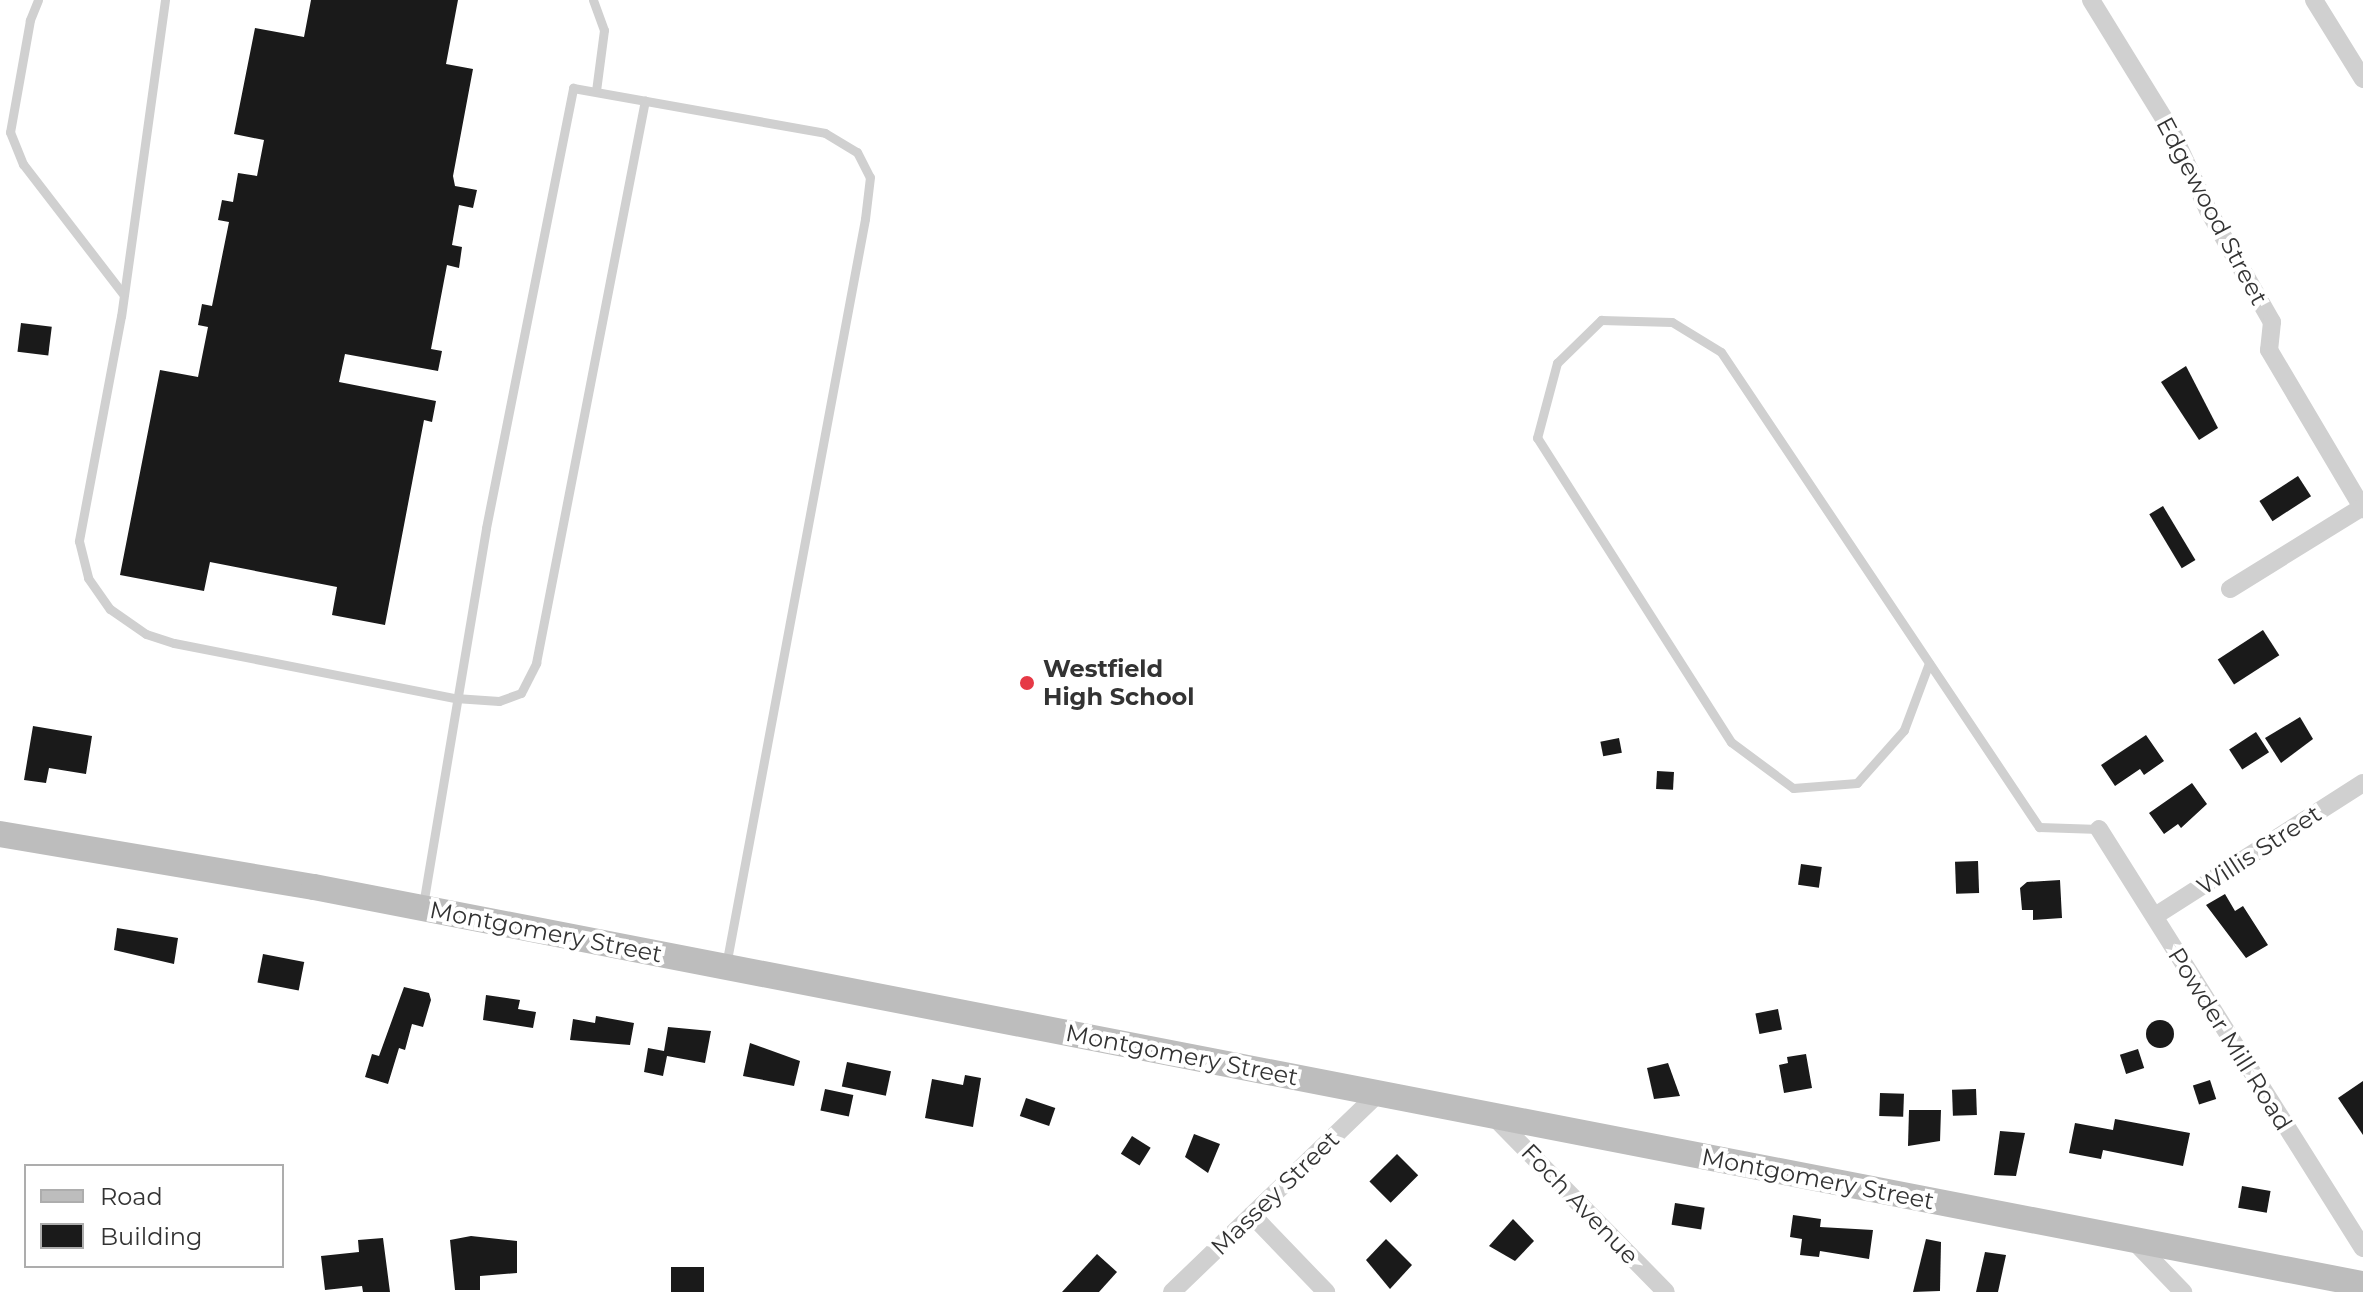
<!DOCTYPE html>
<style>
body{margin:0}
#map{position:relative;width:2363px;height:1292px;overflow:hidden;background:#fff;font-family:Montserrat,sans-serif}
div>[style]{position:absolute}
.building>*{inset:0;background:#1a1a1a;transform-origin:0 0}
.round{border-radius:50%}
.lane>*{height:9px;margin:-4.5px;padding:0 4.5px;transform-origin:4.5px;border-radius:4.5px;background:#d0d0d0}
.street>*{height:18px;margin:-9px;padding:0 9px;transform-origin:9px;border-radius:9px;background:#d0d0d0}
.secondary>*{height:26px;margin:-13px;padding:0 13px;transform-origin:13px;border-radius:13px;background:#bdbdbd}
.dots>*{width:22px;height:22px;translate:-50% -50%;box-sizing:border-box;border:4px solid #fff;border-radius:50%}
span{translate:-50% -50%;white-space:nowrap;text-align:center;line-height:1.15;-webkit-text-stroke:8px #fff;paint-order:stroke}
.street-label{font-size:24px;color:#333}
.poi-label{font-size:24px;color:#333;font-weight:700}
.left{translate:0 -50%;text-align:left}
.legend{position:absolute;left:24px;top:1164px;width:260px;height:104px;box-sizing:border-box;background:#fff;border:2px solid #adadad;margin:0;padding:10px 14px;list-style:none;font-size:24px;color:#333}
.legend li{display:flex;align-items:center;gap:16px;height:40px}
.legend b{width:40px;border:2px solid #adadad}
</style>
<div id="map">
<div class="building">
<div style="clip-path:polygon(311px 0,458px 0,446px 64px,473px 69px,453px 176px,455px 186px,477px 190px,473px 208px,459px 205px,452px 245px,462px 247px,459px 268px,447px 265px,431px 349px,442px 351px,438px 371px,345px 354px,339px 382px,436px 401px,432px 422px,424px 420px,385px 625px,332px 615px,337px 587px,210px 562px,204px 591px,120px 575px,160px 370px,198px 377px,208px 327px,198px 325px,202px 304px,212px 306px,229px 222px,218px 220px,222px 200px,233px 202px,238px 173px,257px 176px,264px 140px,234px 134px,255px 28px,304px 37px)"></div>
<div style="left:21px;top:323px;width:31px;height:29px;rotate:7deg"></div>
<div style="clip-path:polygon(2186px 366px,2218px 428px,2199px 440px,2161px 382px)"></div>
<div style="left:2298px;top:476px;width:24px;height:46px;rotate:57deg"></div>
<div style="left:2163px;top:506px;width:63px;height:16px;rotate:59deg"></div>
<div style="left:2263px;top:630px;width:30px;height:54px;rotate:57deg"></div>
<div style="clip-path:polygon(2300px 717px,2313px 739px,2281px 763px,2265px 738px)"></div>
<div style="clip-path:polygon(33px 726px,92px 736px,86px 774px,49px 768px,46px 783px,24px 780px)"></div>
<div style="left:2256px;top:732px;width:24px;height:32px;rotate:57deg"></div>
<div style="clip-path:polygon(2146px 735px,2164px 761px,2144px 775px,2140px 769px,2115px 786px,2101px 765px)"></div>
<div style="left:1619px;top:738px;width:15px;height:19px;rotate:79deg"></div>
<div style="left:1657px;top:771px;width:17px;height:18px;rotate:3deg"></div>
<div style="clip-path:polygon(2192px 783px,2207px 804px,2181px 828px,2178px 824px,2164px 834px,2149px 813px)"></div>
<div style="left:1978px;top:861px;width:32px;height:23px;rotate:88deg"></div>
<div style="left:1801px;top:864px;width:21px;height:21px;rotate:8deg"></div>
<div style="clip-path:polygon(2060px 880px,2062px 918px,2033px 920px,2033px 910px,2022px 910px,2020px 888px,2027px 882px)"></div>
<div style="clip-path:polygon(2225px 894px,2235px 911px,2243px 906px,2268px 945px,2246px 958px,2206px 905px)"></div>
<div style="clip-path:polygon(117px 928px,178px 938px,174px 964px,114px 950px)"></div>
<div style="left:263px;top:954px;width:42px;height:29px;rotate:11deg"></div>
<div style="clip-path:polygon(404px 987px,429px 993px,431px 1000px,423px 1027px,412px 1024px,405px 1050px,399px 1048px,388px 1084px,365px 1077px,372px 1054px,379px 1056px)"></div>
<div style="clip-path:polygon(486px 995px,520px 1000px,518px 1009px,536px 1012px,533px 1028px,483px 1020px)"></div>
<div style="left:1778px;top:1009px;width:21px;height:23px;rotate:79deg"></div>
<div style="clip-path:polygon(596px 1016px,634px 1023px,630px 1045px,570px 1040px,573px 1019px,595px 1023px)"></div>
<div class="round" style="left:2146px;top:1020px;width:28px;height:28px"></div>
<div style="clip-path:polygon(668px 1027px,711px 1031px,705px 1063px,667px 1056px,663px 1076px,644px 1072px,648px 1048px,664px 1051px)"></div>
<div style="clip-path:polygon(750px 1043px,800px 1061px,794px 1086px,743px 1076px)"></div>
<div style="left:2138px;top:1049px;width:20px;height:19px;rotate:72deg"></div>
<div style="clip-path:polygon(1806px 1054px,1812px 1088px,1784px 1093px,1779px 1065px,1788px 1063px,1787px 1057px)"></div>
<div style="left:847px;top:1062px;width:45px;height:25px;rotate:12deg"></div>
<div style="clip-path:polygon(1668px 1063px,1680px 1096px,1654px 1099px,1647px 1068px)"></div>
<div style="clip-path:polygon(965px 1075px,981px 1078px,973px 1127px,925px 1118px,932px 1079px,963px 1085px)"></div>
<div style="left:2210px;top:1080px;width:20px;height:18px;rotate:72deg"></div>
<div style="clip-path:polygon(2363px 1081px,2363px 1135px,2338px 1098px)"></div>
<div style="left:825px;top:1089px;width:29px;height:22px;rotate:12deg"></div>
<div style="left:1976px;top:1089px;width:26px;height:24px;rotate:88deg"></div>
<div style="left:1880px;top:1093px;width:24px;height:23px;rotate:2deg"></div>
<div style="left:1026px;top:1098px;width:31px;height:19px;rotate:19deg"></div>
<div style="clip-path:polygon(1909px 1110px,1941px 1110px,1940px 1141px,1908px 1146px)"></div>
<div style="clip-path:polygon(2115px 1119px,2190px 1133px,2183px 1166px,2103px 1150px,2101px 1159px,2069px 1153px,2075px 1123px,2113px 1130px)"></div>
<div style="clip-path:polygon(2000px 1131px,2025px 1133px,2016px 1176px,1994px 1175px)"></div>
<div style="clip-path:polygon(1194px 1134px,1220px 1144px,1208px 1173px,1185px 1157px)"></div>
<div style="left:1132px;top:1136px;width:22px;height:21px;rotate:32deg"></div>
<div style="left:1397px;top:1154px;width:30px;height:39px;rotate:45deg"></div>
<div style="left:2242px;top:1186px;width:29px;height:22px;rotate:10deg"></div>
<div style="left:1675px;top:1203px;width:30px;height:22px;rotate:9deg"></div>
<div style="clip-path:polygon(1793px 1215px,1821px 1219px,1820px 1227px,1873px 1230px,1869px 1259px,1820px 1251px,1819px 1257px,1800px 1255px,1802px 1239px,1790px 1237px)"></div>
<div style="clip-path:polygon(1513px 1219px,1534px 1241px,1515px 1261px,1489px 1246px)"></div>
<div style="clip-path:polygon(471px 1236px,517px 1241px,517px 1273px,480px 1276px,480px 1290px,455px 1290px,450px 1240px)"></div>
<div style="clip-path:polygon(383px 1238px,390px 1292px,363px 1292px,362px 1286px,325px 1290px,321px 1256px,359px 1252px,358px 1240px)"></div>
<div style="clip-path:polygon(1386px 1239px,1412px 1265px,1390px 1289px,1366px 1260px)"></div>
<div style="clip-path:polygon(1926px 1239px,1941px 1242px,1940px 1291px,1913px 1292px)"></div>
<div style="clip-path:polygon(1985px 1252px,2006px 1255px,1998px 1292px,1976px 1292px)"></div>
<div style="clip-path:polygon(1097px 1254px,1117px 1272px,1099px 1292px,1062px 1292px)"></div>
<div style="left:671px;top:1267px;width:33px;height:25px"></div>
</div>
<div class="lane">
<div style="left:38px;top:0;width:22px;rotate:112deg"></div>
<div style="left:30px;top:20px;width:114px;rotate:100.1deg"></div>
<div style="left:10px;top:132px;width:35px;rotate:68deg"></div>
<div style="left:23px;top:164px;width:165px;rotate:52.4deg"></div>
<div style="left:165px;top:0;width:319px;rotate:97.9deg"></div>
<div style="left:121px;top:316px;width:229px;rotate:100.6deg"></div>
<div style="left:79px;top:541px;width:38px;rotate:76deg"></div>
<div style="left:88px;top:578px;width:38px;rotate:55deg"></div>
<div style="left:110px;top:609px;width:44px;rotate:34.8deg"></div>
<div style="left:146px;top:634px;width:29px;rotate:18deg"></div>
<div style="left:174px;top:643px;width:286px;rotate:11.1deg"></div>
<div style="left:455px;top:698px;width:44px;rotate:3.9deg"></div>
<div style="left:499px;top:701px;width:23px;rotate:-20deg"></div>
<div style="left:521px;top:693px;width:34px;rotate:-63deg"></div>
<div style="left:536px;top:663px;width:573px;rotate:-79.04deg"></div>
<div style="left:593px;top:0;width:32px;rotate:70deg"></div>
<div style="left:604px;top:30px;width:62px;rotate:97.5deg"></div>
<div style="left:1929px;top:663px;width:72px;rotate:110.5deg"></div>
<div style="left:1904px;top:730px;width:71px;rotate:131.6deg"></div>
<div style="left:1857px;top:783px;width:64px;rotate:175.5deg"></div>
<div style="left:1793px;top:788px;width:77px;rotate:-143.4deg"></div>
<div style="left:1731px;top:742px;width:361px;rotate:-122.5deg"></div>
<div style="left:1537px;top:438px;width:78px;rotate:-75.1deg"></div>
<div style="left:1557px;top:363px;width:62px;rotate:-44.3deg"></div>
<div style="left:1601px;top:320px;width:71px;rotate:1.6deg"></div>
<div style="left:1672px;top:322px;width:57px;rotate:31.5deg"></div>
<div style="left:1721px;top:352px;width:572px;rotate:56.2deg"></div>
<div style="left:2039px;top:827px;width:60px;rotate:1.9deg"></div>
<div style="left:423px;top:905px;width:382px;rotate:-80.5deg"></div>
<div style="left:486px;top:528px;width:449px;rotate:-78.8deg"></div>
<div style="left:573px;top:88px;width:256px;rotate:10.1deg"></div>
<div style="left:825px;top:133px;width:37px;rotate:31deg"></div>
<div style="left:857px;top:152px;width:28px;rotate:63deg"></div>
<div style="left:870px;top:177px;width:42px;rotate:96.8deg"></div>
<div style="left:865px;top:219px;width:759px;rotate:100.55deg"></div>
</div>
<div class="street">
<div style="left:2091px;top:0;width:153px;rotate:58.4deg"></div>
<div style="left:2171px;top:130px;width:88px;rotate:65.2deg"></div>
<div style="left:2208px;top:210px;width:129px;rotate:60.3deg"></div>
<div style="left:2272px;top:322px;width:28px;rotate:96deg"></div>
<div style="left:2269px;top:350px;width:185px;rotate:59.4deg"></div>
<div style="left:2314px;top:0;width:93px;rotate:58.2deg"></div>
<div style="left:2230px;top:589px;width:155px;rotate:-31.8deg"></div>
<div style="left:2099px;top:829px;width:495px;rotate:57.8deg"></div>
<div style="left:2155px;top:916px;width:247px;rotate:-32.6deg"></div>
<div style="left:1494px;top:1117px;width:245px;rotate:45.5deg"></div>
<div style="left:1252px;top:1215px;width:107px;rotate:46.1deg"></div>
<div style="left:2132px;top:1239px;width:74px;rotate:46.1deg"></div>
<div style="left:1172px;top:1292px;width:287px;rotate:-43.9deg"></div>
</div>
<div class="secondary">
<div style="left:0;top:834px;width:318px;rotate:9.6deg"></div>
<div style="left:314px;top:887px;width:2087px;rotate:10.97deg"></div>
</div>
<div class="dots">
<div style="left:1027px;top:683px;background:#e63946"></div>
</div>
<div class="street-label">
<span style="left:2212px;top:211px;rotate:62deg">Edgewood Street</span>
<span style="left:2259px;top:850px;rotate:-33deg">Willis Street</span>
<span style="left:546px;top:932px;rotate:11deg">Montgomery Street</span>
<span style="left:2230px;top:1039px;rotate:58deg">Powder Mill Road</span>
<span style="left:1182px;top:1055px;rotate:11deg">Montgomery Street</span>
<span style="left:1818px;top:1179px;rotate:11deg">Montgomery Street</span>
<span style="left:1275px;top:1193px;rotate:-44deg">Massey Street</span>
<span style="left:1580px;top:1204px;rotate:46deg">Foch Avenue</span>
</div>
<div class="poi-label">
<span class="left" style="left:1043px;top:683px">Westfield<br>High School</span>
</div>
<ul class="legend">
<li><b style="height:10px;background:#bdbdbd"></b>Road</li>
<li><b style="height:22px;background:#1a1a1a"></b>Building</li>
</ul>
</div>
